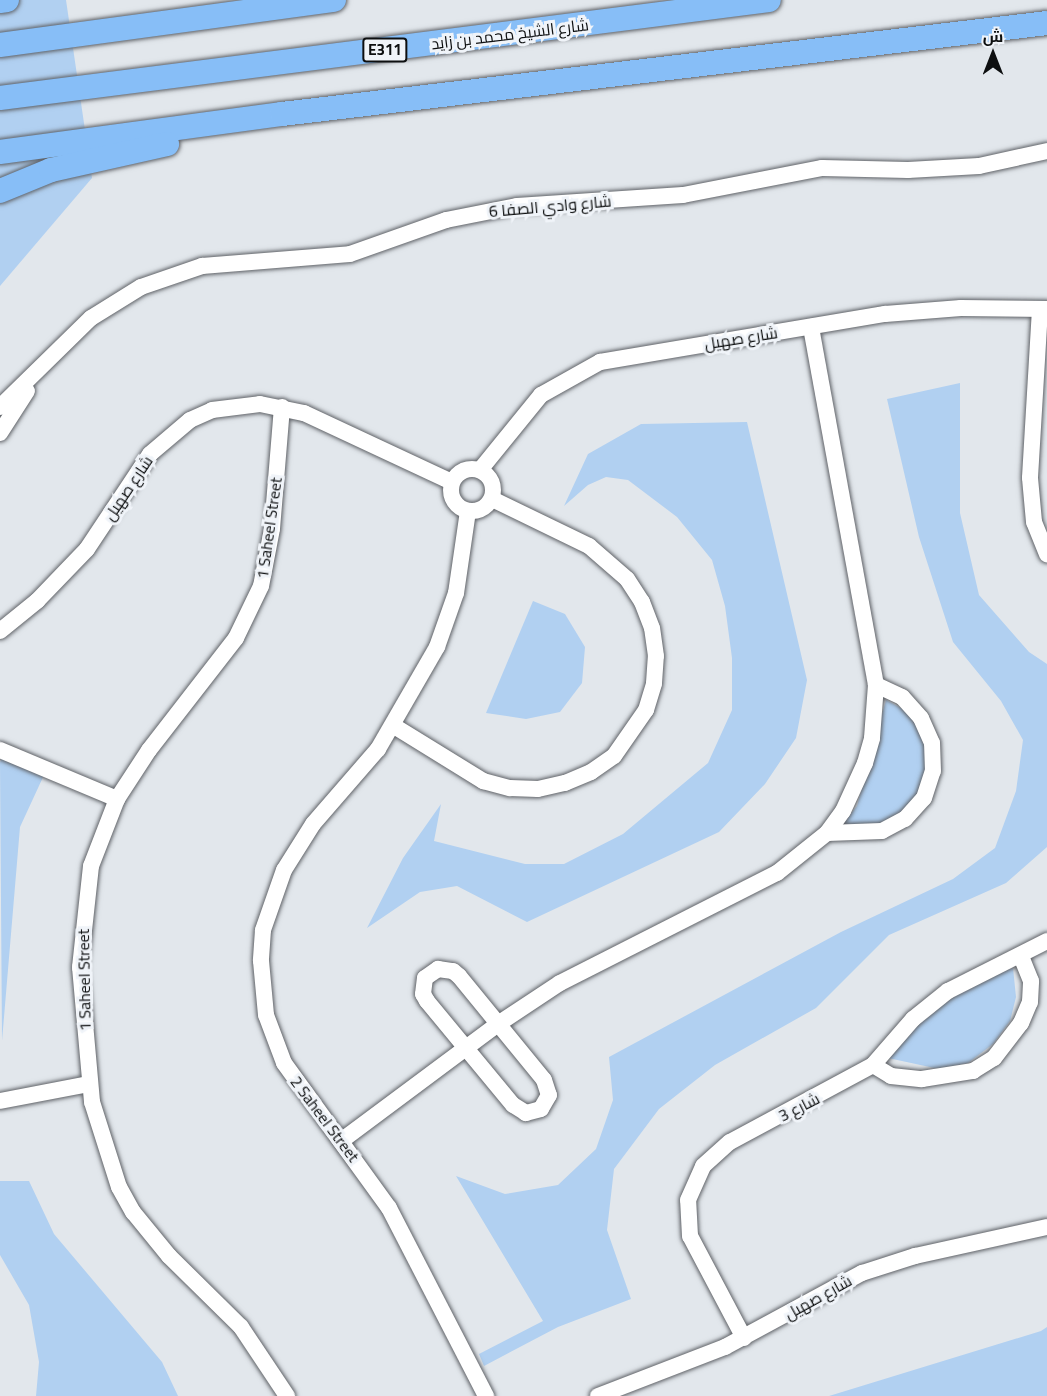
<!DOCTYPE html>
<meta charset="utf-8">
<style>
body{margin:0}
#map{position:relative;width:1047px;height:1396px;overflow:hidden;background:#e2e7ec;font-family:Georgia,Cairo,serif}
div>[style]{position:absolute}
.green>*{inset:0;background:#b1d0f1}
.roads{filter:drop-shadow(0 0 2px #5f6267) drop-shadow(0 0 2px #5f6267)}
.minor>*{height:16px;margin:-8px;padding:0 8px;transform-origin:8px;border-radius:8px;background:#fff}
.minor>.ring{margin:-8px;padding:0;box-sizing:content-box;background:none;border:16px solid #fff;border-radius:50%}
.highway>*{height:24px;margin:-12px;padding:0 12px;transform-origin:12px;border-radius:12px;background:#87bef7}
span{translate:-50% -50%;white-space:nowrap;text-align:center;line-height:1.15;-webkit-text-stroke:6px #f0f4f9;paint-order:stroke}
.shield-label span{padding:2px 4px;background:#f0f4f9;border:2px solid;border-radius:4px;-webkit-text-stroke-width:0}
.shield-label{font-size:15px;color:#0d0f10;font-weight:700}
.street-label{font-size:16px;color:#0d0f10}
.north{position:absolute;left:963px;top:24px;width:60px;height:60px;-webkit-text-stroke:4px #f0f4f9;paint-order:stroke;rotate:0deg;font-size:16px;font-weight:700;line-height:24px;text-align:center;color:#0d0f10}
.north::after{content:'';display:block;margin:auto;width:21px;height:27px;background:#0d0f10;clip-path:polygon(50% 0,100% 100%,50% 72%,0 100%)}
</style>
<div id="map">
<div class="green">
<div style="clip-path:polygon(0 0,66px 0,92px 178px,0 286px)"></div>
<div style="clip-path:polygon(960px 383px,960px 513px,979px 595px,1029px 652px,1047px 664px,1047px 847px,1006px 883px,889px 935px,816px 1008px,715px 1065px,659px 1109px,614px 1169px,607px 1230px,631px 1299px,558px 1327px,484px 1366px,479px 1354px,543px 1321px,456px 1176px,505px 1194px,558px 1185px,596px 1149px,613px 1100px,609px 1057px,841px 932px,953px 879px,995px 848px,1016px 791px,1023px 740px,1001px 701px,953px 642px,919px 537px,887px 399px)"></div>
<div style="clip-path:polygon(747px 422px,807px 680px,796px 738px,765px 784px,719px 832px,527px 922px,457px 886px,420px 892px,367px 928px,403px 858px,441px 804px,434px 841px,525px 864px,564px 864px,623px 834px,708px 763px,732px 710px,732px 658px,725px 606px,712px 560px,677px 517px,628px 480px,606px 477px,588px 485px,564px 506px,588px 454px,641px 424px)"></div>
<div style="clip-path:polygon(533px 601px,565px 614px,585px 647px,582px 683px,560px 712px,526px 719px,486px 713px)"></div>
<div style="clip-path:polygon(886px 700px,912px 714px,927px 742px,928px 773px,915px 799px,893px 822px,841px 826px,857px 806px)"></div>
<div style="clip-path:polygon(3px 756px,44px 775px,20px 827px,2px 1041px,0 762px)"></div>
<div style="clip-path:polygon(1013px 968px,1016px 997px,1010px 1021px,993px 1044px,968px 1063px,939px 1069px,888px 1058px,914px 1027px,972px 983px)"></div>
<div style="clip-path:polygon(0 1181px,29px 1181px,54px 1234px,162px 1362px,178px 1396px,36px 1396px,39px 1362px,29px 1305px,0 1255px)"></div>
<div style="clip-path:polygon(1047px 1327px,1047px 1396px,829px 1396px,1041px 1331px)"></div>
</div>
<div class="roads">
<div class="minor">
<div style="left:1040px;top:309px;width:169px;rotate:93.4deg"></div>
<div style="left:1030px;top:478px;width:44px;rotate:84.8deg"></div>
<div style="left:1034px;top:522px;width:35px;rotate:68deg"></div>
<div style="left:0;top:407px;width:127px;rotate:-44.4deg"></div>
<div style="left:91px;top:318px;width:59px;rotate:-31.8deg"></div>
<div style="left:141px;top:287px;width:65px;rotate:-19deg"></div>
<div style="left:202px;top:266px;width:148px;rotate:-4.6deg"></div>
<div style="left:350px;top:254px;width:102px;rotate:-19.5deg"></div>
<div style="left:446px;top:220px;width:72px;rotate:-11.2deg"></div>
<div style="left:517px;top:206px;width:166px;rotate:-3.8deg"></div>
<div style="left:683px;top:195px;width:142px;rotate:-11deg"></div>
<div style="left:822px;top:168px;width:86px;rotate:1.3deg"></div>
<div style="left:908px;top:170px;width:71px;rotate:-3.2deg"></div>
<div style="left:979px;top:166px;width:70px;rotate:-12.4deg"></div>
<div style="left:282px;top:407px;width:122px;rotate:94.7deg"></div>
<div style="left:272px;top:529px;width:58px;rotate:100.9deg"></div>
<div style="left:261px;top:586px;width:58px;rotate:115.7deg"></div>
<div style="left:236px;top:638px;width:142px;rotate:127.8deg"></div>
<div style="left:149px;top:750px;width:59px;rotate:123.1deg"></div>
<div style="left:117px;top:799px;width:72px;rotate:111.2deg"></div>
<div style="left:91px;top:866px;width:102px;rotate:96.2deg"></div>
<div style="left:80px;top:967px;width:136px;rotate:84.9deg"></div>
<div style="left:92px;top:1102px;width:89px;rotate:72.4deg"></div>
<div style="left:119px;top:1187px;width:29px;rotate:61deg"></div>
<div style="left:133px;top:1212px;width:57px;rotate:50.7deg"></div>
<div style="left:169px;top:1256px;width:101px;rotate:44.6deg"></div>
<div style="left:241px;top:1327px;width:83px;rotate:56.3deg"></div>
<div style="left:0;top:433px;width:50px;rotate:-57.3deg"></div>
<div class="ring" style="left:451px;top:469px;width:26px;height:26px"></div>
<div style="left:480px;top:470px;width:97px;rotate:-50.9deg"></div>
<div style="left:541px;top:395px;width:68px;rotate:-29.2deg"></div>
<div style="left:600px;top:362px;width:289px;rotate:-9.6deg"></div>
<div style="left:885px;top:314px;width:76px;rotate:-4.5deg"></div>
<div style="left:961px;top:308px;width:86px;rotate:0.7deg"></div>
<div style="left:468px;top:511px;width:83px;rotate:98.3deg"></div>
<div style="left:456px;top:593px;width:57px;rotate:109.4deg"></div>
<div style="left:437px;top:647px;width:118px;rotate:120deg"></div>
<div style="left:378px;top:749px;width:99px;rotate:130.9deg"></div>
<div style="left:313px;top:824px;width:54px;rotate:122.2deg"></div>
<div style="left:284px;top:870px;width:64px;rotate:109.3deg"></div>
<div style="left:263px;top:930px;width:31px;rotate:94deg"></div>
<div style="left:261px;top:961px;width:54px;rotate:84.7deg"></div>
<div style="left:266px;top:1015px;width:51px;rotate:69.4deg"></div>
<div style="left:284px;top:1063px;width:179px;rotate:54.1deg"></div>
<div style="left:389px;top:1208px;width:212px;rotate:62.7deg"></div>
<div style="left:0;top:631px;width:48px;rotate:-39deg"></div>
<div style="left:37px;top:601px;width:72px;rotate:-46.1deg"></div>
<div style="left:87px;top:549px;width:114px;rotate:-56.4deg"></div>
<div style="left:150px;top:454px;width:52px;rotate:-40.4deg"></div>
<div style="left:190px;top:420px;width:24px;rotate:-24deg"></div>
<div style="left:212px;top:410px;width:48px;rotate:-7.1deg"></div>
<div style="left:260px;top:404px;width:45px;rotate:11.6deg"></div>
<div style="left:304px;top:413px;width:163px;rotate:25deg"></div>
<div style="left:394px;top:726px;width:105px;rotate:31.7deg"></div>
<div style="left:483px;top:781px;width:28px;rotate:15deg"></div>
<div style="left:510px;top:788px;width:28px;rotate:2deg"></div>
<div style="left:538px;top:789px;width:28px;rotate:-13deg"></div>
<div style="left:565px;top:783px;width:28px;rotate:-23deg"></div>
<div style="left:591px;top:772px;width:28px;rotate:-35deg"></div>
<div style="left:614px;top:756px;width:56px;rotate:-55.2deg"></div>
<div style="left:646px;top:710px;width:28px;rotate:-73deg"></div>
<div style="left:654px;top:683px;width:27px;rotate:-86deg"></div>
<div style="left:656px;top:656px;width:28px;rotate:-98deg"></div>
<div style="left:652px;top:628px;width:28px;rotate:-111deg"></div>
<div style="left:642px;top:602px;width:27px;rotate:-123deg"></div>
<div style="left:627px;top:579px;width:50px;rotate:-139deg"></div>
<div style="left:589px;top:546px;width:108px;rotate:-154.1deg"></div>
<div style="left:0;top:750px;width:127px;rotate:22.7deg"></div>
<div style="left:827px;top:833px;width:55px;rotate:-2.1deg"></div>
<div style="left:882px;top:831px;width:26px;rotate:-28deg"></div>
<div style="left:905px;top:819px;width:28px;rotate:-48deg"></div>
<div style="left:924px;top:798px;width:28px;rotate:-72deg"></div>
<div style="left:933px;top:771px;width:28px;rotate:-92deg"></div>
<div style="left:932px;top:743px;width:27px;rotate:-114deg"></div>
<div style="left:921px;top:718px;width:28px;rotate:-132deg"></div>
<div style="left:902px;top:697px;width:29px;rotate:-155deg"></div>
<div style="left:438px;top:969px;width:15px;rotate:8deg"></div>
<div style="left:453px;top:971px;width:8px;rotate:40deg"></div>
<div style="left:459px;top:976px;width:134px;rotate:50.7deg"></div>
<div style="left:544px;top:1080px;width:16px;rotate:72deg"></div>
<div style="left:549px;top:1095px;width:16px;rotate:120deg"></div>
<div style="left:541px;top:1109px;width:16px;rotate:165deg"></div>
<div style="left:526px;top:1113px;width:15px;rotate:-148deg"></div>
<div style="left:513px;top:1105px;width:135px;rotate:-129.6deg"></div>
<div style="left:427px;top:1001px;width:8px;rotate:-120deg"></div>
<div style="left:423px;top:994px;width:16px;rotate:-83deg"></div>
<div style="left:425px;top:978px;width:16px;rotate:-35deg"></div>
<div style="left:873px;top:1065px;width:21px;rotate:31deg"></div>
<div style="left:891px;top:1076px;width:31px;rotate:6deg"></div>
<div style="left:922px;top:1079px;width:52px;rotate:-8.9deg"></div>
<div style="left:973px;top:1071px;width:25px;rotate:-32deg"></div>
<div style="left:994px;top:1058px;width:44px;rotate:-52.4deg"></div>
<div style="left:1021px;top:1023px;width:23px;rotate:-67deg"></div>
<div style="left:1030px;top:1002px;width:21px;rotate:-87deg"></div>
<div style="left:1031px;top:981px;width:27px;rotate:-112deg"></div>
<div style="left:0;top:1101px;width:91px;rotate:-10.8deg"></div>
<div style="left:341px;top:1141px;width:196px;rotate:-36.7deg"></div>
<div style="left:498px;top:1024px;width:74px;rotate:-33.5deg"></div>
<div style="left:560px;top:983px;width:243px;rotate:-26.9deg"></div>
<div style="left:777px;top:873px;width:64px;rotate:-38.7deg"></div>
<div style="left:827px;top:833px;width:27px;rotate:-54deg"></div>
<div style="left:843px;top:811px;width:53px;rotate:-65.4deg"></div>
<div style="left:865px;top:763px;width:26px;rotate:-74deg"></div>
<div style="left:872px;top:738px;width:53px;rotate:-85.7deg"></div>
<div style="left:876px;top:685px;width:364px;rotate:-100.3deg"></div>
<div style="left:744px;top:1338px;width:115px;rotate:-117.9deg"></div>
<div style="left:690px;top:1236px;width:36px;rotate:-93deg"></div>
<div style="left:688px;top:1200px;width:37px;rotate:-66deg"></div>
<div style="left:703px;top:1166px;width:36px;rotate:-42deg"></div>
<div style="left:730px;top:1142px;width:162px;rotate:-28.3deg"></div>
<div style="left:873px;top:1065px;width:61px;rotate:-49deg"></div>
<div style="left:913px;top:1019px;width:45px;rotate:-38.7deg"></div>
<div style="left:948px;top:991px;width:111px;rotate:-26.8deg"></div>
<div style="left:598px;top:1396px;width:136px;rotate:-21.1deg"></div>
<div style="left:725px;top:1347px;width:156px;rotate:-28.4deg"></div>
<div style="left:862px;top:1273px;width:56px;rotate:-17.8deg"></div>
<div style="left:915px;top:1256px;width:135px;rotate:-12.4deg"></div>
</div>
<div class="highway">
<div style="left:0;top:1px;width:7px;rotate:-8deg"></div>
<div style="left:0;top:45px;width:337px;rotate:-7.7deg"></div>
<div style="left:0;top:98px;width:775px;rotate:-7.26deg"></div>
<div style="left:0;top:152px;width:285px;rotate:-7.7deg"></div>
<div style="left:282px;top:114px;width:770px;rotate:-6.78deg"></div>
<div style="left:0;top:191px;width:55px;rotate:-22.4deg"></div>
<div style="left:51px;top:170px;width:119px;rotate:-12.6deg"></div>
</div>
</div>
<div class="shield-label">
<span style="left:385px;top:50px">E311</span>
</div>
<div class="street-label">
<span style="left:510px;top:34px;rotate:-7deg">شارع الشيخ محمد بن زايد</span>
<span style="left:550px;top:206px;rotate:-5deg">شارع وادي الصفا 6</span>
<span style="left:741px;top:338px;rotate:-9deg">شارع صهيل</span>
<span style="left:128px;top:488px;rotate:-56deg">شارع صهيل</span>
<span style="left:269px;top:528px;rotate:-82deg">1 Saheel Street</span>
<span style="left:84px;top:980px;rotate:-91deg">1 Saheel Street</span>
<span style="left:799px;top:1107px;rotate:-27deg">3 شارع</span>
<span style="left:325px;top:1119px;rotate:53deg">2 Saheel Street</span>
<span style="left:818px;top:1297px;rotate:-29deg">شارع صهيل</span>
</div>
<div class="north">ش</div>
</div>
